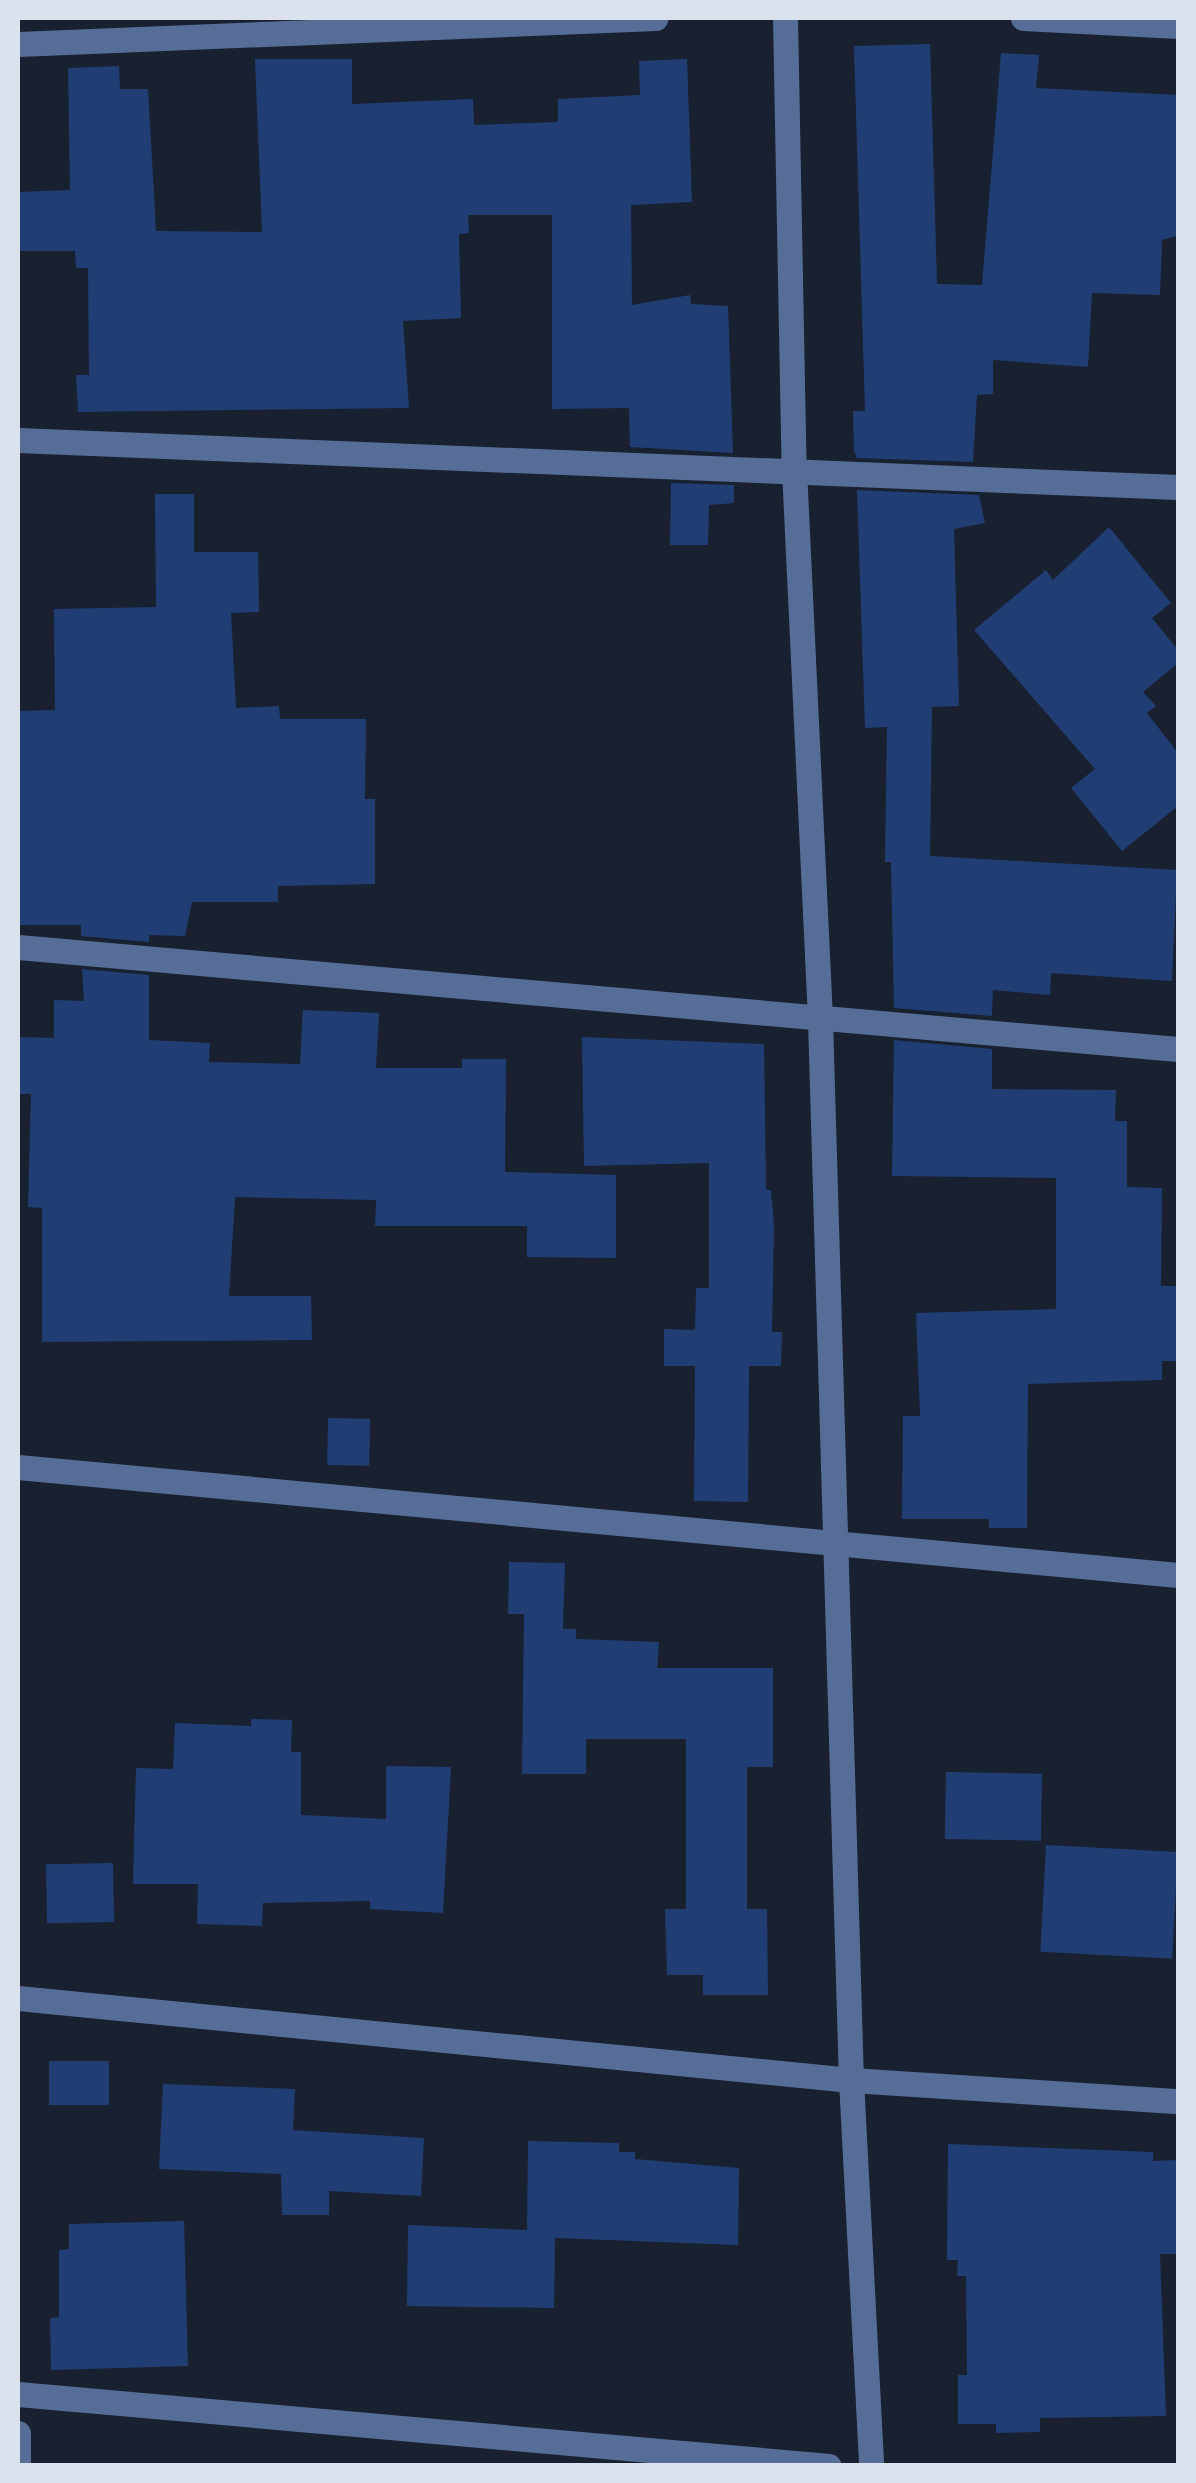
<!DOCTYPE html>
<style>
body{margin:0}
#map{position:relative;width:1196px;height:2483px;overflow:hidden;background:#192130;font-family:Mulish,sans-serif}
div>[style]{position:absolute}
.building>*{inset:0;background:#203e73;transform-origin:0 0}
.minor>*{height:25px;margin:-12.5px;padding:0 12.5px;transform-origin:12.5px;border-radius:12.5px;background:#566e97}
span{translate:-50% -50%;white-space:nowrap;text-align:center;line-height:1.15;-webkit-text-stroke:8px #101826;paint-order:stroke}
.frame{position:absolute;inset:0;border:20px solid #dbe2ec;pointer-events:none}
</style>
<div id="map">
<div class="building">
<div style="clip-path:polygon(930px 44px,937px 284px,982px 285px,1001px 53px,1039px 55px,1036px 88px,1178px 95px,1178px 236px,1162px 240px,1160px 295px,1092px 293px,1088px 367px,993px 360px,993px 394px,977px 395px,973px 462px,857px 458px,854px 451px,853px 411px,865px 411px,854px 46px)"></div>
<div style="clip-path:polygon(255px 59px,352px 59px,352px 104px,473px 99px,474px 125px,558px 122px,558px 99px,640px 95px,639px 61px,687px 59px,692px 202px,631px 205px,632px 305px,690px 295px,691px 304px,728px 306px,733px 453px,630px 447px,629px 408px,552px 409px,552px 215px,468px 215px,469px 233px,459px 234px,461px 318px,403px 321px,409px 408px,78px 412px,76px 375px,89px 375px,88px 268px,76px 268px,75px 251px,18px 251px,18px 192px,70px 190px,68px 68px,119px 66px,120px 89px,148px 89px,156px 231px,262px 232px)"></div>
<div style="clip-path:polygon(671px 483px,734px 485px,734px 503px,709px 505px,708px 545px,670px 545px)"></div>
<div style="clip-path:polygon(857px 490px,979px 495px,985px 523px,954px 529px,959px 706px,932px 707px,930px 856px,1177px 870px,1172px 981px,1051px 973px,1050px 995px,993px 990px,992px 1016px,894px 1008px,891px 862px,885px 862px,887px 727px,865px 728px)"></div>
<div style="clip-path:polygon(155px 494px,194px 494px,194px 552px,258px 552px,259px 612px,231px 613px,236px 708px,279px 706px,280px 719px,366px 719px,365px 799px,375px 799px,375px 884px,278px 886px,278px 902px,192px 902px,185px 936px,149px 935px,149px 942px,81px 936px,81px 925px,18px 925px,18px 711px,55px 710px,54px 609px,156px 607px)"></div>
<div style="clip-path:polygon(1109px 527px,1171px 603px,1152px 618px,1178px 650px,1178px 663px,1143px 692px,1156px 706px,1147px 713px,1178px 753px,1178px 806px,1122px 851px,1071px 788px,1095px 769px,974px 630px,1046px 570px,1053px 580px)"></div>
<div style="clip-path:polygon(82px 969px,149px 975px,149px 1040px,210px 1043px,209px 1062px,300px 1064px,303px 1010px,379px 1013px,376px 1068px,462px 1068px,462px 1059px,506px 1059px,505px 1172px,616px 1175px,616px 1258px,527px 1257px,527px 1226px,375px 1226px,376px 1200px,235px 1197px,229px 1296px,311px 1296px,312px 1340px,42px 1342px,42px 1208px,28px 1207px,31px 1094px,18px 1094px,18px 1037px,54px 1038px,54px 1000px,84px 1001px)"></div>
<div style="clip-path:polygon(582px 1037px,764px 1044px,766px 1190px,771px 1190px,774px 1225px,772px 1332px,782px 1332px,781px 1366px,749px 1366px,748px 1502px,694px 1501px,695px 1366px,664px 1366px,664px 1329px,695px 1330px,696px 1288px,709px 1288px,709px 1163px,584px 1166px)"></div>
<div style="clip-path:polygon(894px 1040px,992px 1049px,992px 1089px,1116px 1090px,1115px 1121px,1127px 1121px,1127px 1187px,1162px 1188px,1161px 1286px,1178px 1286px,1178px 1361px,1162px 1361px,1162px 1380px,1028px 1384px,1027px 1528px,989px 1528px,989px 1519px,902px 1519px,903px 1416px,920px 1416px,916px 1313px,1056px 1309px,1056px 1178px,892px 1176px)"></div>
<div style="left:328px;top:1418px;width:42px;height:47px;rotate:1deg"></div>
<div style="clip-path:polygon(509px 1562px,565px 1563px,563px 1629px,576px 1629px,576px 1639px,659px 1642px,657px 1668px,773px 1668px,773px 1767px,747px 1767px,747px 1909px,767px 1909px,768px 1995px,703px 1995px,703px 1975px,667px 1975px,665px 1909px,686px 1909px,686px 1739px,586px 1739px,586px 1774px,522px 1774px,524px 1614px,508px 1614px)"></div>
<div style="clip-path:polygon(251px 1719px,292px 1720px,291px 1752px,301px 1752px,301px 1815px,386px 1819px,386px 1766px,451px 1767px,443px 1913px,370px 1909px,370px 1901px,263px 1903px,262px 1926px,197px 1924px,198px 1884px,133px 1884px,136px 1768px,173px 1769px,175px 1723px,251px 1726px)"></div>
<div style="left:946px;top:1772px;width:96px;height:67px;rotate:1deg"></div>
<div style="left:1046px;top:1845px;width:132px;height:107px;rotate:3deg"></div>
<div style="left:113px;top:1863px;width:59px;height:67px;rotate:89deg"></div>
<div style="left:49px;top:2061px;width:60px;height:44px"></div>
<div style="clip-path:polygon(163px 2084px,295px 2089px,293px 2130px,424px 2138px,421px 2196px,329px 2191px,329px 2215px,282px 2215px,281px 2174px,159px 2169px)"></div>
<div style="clip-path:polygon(528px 2141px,619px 2143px,619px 2152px,635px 2152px,635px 2159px,739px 2168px,738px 2245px,555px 2238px,554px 2308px,407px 2306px,408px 2225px,527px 2230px)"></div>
<div style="clip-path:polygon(948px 2144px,1153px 2152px,1153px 2161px,1178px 2160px,1178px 2254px,1160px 2254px,1166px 2416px,1040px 2418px,1040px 2432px,996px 2433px,996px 2424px,958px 2424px,958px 2375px,967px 2375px,966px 2276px,957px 2276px,958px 2260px,947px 2260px)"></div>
<div style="clip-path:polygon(184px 2221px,188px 2366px,51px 2370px,50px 2318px,59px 2317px,59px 2250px,69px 2249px,69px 2224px)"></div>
</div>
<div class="minor">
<div style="left:785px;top:18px;width:451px;rotate:88.9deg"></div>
<div style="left:794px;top:469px;width:551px;rotate:87.29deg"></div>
<div style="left:820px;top:1019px;width:1061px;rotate:88.33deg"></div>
<div style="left:851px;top:2080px;width:387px;rotate:87deg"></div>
<div style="left:1023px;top:18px;width:155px;rotate:3deg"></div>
<div style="left:18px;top:44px;width:638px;rotate:-2.34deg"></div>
<div style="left:18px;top:440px;width:1161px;rotate:2.32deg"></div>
<div style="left:18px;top:947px;width:1164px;rotate:5.03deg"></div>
<div style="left:18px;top:1467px;width:1165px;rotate:5.32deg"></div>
<div style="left:18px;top:1998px;width:837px;rotate:5.62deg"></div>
<div style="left:851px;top:2080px;width:328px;rotate:3.7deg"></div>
<div style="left:18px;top:2394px;width:814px;rotate:5.07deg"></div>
<div style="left:18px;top:2433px;width:33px;rotate:90deg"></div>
</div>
<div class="frame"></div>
</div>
